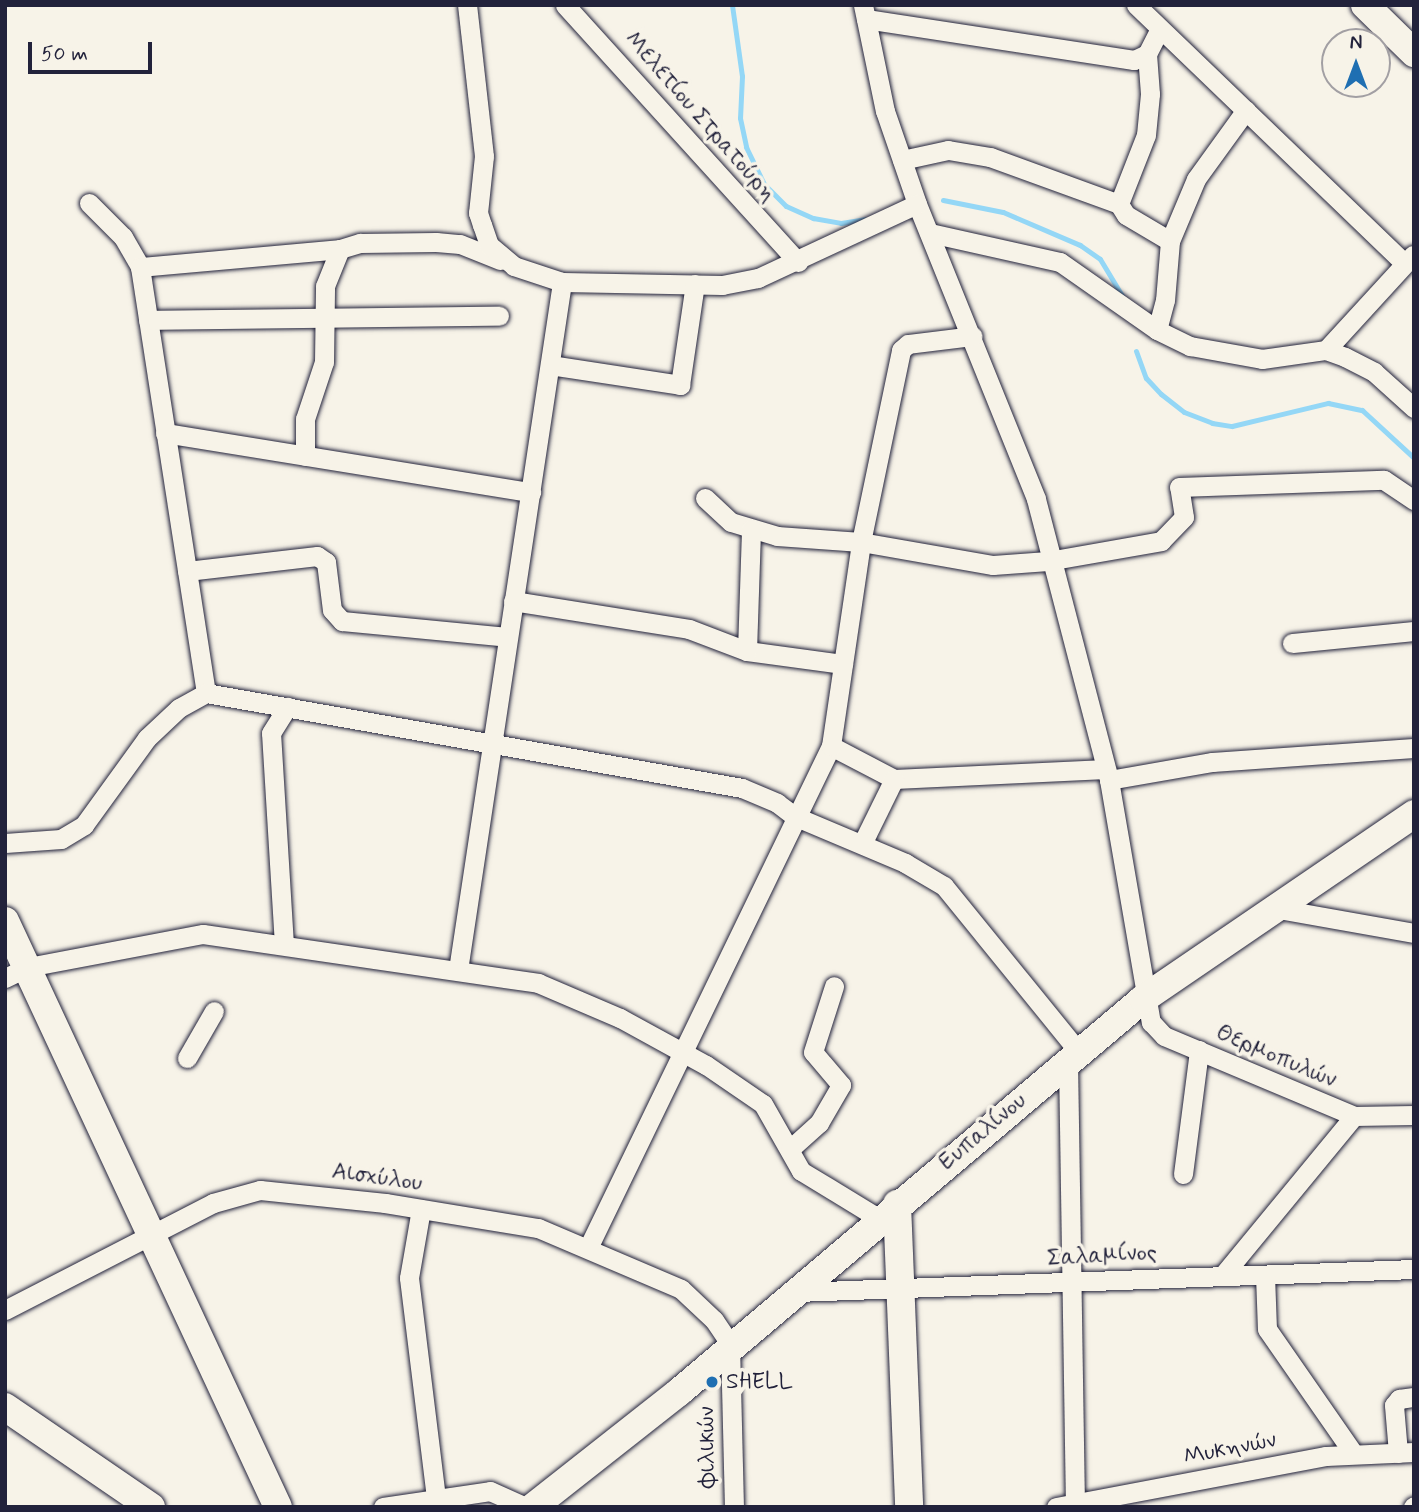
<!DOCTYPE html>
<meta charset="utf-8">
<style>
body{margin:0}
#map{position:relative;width:1419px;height:1512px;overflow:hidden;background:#f7f3e8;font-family:Mynerve,sans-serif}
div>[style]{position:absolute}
.stream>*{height:5px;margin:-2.5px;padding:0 2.5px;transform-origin:2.5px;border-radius:2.5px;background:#94d7f6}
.roads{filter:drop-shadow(0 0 2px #22223b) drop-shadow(0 0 2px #22223b)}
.street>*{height:19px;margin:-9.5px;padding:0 9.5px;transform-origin:9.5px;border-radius:9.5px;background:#f7f3e8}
.secondary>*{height:28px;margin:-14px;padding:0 14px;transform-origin:14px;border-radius:14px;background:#f7f3e8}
.dots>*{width:19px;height:19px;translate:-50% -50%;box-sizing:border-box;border:4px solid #f7f3e8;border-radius:50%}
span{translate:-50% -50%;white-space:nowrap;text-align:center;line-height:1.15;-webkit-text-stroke:7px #f7f3e8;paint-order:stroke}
.street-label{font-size:23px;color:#22223b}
.poi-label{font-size:23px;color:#22223b}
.left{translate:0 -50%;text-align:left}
.frame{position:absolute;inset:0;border:7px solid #22223b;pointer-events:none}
.north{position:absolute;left:1321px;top:28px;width:70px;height:70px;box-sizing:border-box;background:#f7f3e8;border:2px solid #a29fa3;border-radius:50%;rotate:0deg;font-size:19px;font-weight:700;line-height:28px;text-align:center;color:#22223b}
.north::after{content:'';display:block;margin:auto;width:24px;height:32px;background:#1f6fb2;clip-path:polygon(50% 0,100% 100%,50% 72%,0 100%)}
.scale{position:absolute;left:28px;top:42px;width:124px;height:32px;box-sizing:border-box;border:4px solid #22223b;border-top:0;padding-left:9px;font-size:21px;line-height:24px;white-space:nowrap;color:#22223b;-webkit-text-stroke:5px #f7f3e8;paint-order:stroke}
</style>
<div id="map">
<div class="stream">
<div style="left:732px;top:5px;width:72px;rotate:82deg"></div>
<div style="left:742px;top:76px;width:42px;rotate:92.7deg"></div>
<div style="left:740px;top:118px;width:30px;rotate:78deg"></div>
<div style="left:746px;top:147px;width:41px;rotate:64.1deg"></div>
<div style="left:764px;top:184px;width:31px;rotate:45deg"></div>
<div style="left:786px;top:206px;width:30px;rotate:24deg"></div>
<div style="left:813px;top:218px;width:28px;rotate:10deg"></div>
<div style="left:841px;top:223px;width:24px;rotate:-9deg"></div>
<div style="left:943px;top:200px;width:61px;rotate:11.3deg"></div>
<div style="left:1003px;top:212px;width:84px;rotate:23.2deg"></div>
<div style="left:1080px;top:245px;width:24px;rotate:35deg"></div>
<div style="left:1100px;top:259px;width:47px;rotate:59deg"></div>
<div style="left:1136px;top:351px;width:29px;rotate:70deg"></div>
<div style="left:1146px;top:378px;width:22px;rotate:47deg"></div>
<div style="left:1161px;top:394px;width:29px;rotate:38deg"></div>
<div style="left:1184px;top:412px;width:30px;rotate:21deg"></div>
<div style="left:1212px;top:423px;width:20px;rotate:9deg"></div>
<div style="left:1232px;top:426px;width:99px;rotate:-13.5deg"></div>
<div style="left:1328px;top:403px;width:35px;rotate:12deg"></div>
<div style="left:1362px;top:410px;width:71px;rotate:42.7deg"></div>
</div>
<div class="roads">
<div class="street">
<div style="left:565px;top:5px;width:347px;rotate:47.8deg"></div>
<div style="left:863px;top:5px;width:108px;rotate:78.3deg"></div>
<div style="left:885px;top:111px;width:98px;rotate:71deg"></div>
<div style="left:917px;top:204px;width:318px;rotate:68deg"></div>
<div style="left:1036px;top:499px;width:290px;rotate:75.4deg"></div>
<div style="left:1109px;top:780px;width:246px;rotate:80.2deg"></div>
<div style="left:1151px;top:1022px;width:19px;rotate:47deg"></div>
<div style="left:1164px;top:1036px;width:206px;rotate:22.8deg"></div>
<div style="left:1354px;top:1116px;width:60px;rotate:-1deg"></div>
<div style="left:1136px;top:5px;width:372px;rotate:43.9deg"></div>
<div style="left:866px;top:19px;width:271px;rotate:8.7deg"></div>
<div style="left:1134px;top:60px;width:14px;rotate:-25deg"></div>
<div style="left:1147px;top:54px;width:28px;rotate:-63deg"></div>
<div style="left:1147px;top:54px;width:40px;rotate:85.7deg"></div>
<div style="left:1150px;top:94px;width:41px;rotate:95.6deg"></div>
<div style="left:1146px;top:135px;width:74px;rotate:111.4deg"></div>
<div style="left:1119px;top:204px;width:13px;rotate:58deg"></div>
<div style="left:1126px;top:215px;width:51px;rotate:30.6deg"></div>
<div style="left:1170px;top:241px;width:59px;rotate:94.8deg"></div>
<div style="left:1165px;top:300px;width:31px;rotate:105deg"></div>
<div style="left:902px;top:160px;width:47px;rotate:-12.3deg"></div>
<div style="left:948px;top:150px;width:43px;rotate:9.5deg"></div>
<div style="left:990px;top:157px;width:137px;rotate:20deg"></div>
<div style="left:89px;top:203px;width:48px;rotate:45deg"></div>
<div style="left:123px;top:237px;width:34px;rotate:60deg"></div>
<div style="left:140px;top:267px;width:431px;rotate:81.2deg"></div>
<div style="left:930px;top:233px;width:133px;rotate:12.6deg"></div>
<div style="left:1060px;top:262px;width:118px;rotate:35deg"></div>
<div style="left:1157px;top:330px;width:37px;rotate:26deg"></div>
<div style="left:1190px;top:346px;width:73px;rotate:10.2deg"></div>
<div style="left:1262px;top:359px;width:65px;rotate:-8deg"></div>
<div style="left:1326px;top:350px;width:20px;rotate:20deg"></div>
<div style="left:1345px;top:357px;width:33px;rotate:27deg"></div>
<div style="left:1374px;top:372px;width:54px;rotate:42deg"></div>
<div style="left:1170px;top:241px;width:67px;rotate:-67.2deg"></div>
<div style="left:1196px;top:179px;width:85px;rotate:-54.1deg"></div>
<div style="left:140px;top:267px;width:201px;rotate:-5.1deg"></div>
<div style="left:562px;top:282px;width:160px;rotate:1.1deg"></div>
<div style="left:722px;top:285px;width:37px;rotate:-11deg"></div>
<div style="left:758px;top:278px;width:175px;rotate:-25deg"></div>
<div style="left:148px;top:320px;width:351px;rotate:-0.7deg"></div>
<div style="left:1326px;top:350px;width:129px;rotate:-47.5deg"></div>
<div style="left:550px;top:365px;width:132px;rotate:8.7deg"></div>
<div style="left:680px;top:385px;width:102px;rotate:-81.6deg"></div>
<div style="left:165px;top:433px;width:371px;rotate:9.2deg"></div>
<div style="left:305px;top:456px;width:37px;rotate:-90deg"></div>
<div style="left:305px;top:419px;width:60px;rotate:-71.6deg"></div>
<div style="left:324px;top:362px;width:76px;rotate:-89.2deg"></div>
<div style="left:325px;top:286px;width:40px;rotate:-68deg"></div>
<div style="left:340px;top:249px;width:21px;rotate:-17deg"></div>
<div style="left:360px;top:243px;width:76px;rotate:-0.8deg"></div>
<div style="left:436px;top:242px;width:24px;rotate:5deg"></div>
<div style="left:460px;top:244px;width:43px;rotate:21.8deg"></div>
<div style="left:705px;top:498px;width:35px;rotate:43deg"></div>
<div style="left:731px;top:522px;width:48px;rotate:16.9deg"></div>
<div style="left:777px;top:536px;width:84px;rotate:4.1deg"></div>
<div style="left:861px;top:542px;width:134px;rotate:9.9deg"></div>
<div style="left:993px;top:565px;width:55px;rotate:-4.2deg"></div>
<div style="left:1048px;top:561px;width:115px;rotate:-10deg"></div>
<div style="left:1161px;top:541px;width:33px;rotate:-46deg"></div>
<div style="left:1184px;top:517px;width:30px;rotate:-99deg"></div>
<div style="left:1179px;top:487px;width:205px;rotate:-2deg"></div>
<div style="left:1384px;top:480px;width:36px;rotate:34deg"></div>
<div style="left:187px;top:571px;width:131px;rotate:-6.6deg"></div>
<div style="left:317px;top:556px;width:11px;rotate:34deg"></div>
<div style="left:326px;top:562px;width:48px;rotate:82.9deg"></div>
<div style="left:332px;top:610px;width:15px;rotate:48deg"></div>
<div style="left:342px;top:621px;width:166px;rotate:5.5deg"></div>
<div style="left:513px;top:601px;width:178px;rotate:9deg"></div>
<div style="left:689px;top:629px;width:62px;rotate:20.8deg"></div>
<div style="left:747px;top:651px;width:97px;rotate:7.7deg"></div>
<div style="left:1292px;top:643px;width:123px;rotate:-5.6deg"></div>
<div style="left:747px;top:651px;width:122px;rotate:-88.1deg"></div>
<div style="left:831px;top:746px;width:71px;rotate:27.6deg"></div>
<div style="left:894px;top:779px;width:212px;rotate:-2.7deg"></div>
<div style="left:1109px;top:780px;width:105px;rotate:-9.9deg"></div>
<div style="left:1212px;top:762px;width:202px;rotate:-4deg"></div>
<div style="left:863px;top:842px;width:70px;rotate:-63.8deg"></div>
<div style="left:5px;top:843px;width:56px;rotate:-4.1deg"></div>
<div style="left:61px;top:839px;width:27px;rotate:-31deg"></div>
<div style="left:84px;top:825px;width:107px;rotate:-54.1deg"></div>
<div style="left:147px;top:738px;width:44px;rotate:-43.2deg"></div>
<div style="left:179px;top:708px;width:31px;rotate:-29deg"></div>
<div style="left:206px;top:693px;width:544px;rotate:10.05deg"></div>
<div style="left:742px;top:788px;width:38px;rotate:23deg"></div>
<div style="left:777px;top:803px;width:21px;rotate:37deg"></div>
<div style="left:794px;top:816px;width:121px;rotate:22.9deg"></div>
<div style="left:905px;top:863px;width:45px;rotate:30.5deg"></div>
<div style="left:944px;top:886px;width:214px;rotate:50.9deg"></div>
<div style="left:1279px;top:909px;width:137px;rotate:10.1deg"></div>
<div style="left:284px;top:945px;width:212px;rotate:-93.5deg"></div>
<div style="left:271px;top:733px;width:31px;rotate:-58deg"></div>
<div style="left:458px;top:970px;width:696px;rotate:-81.4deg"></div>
<div style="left:562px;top:282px;width:51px;rotate:-161.6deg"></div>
<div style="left:514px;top:266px;width:33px;rotate:-140deg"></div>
<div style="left:489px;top:245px;width:21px;rotate:-109deg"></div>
<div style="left:482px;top:225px;width:13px;rotate:-108deg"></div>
<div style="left:478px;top:213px;width:57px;rotate:-84deg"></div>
<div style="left:484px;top:156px;width:152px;rotate:-96.4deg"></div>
<div style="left:5px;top:978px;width:25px;rotate:-26deg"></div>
<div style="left:28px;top:967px;width:178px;rotate:-10.7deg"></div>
<div style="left:203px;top:934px;width:339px;rotate:8.3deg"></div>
<div style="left:538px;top:983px;width:89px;rotate:23.1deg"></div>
<div style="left:620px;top:1018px;width:98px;rotate:28.7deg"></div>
<div style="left:706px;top:1065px;width:69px;rotate:34.4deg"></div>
<div style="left:763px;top:1104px;width:77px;rotate:60.4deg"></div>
<div style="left:801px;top:1171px;width:92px;rotate:31.3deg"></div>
<div style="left:187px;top:1058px;width:54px;rotate:-60.1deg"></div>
<div style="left:1068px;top:1061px;width:446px;rotate:89.1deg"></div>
<div style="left:790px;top:1149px;width:39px;rotate:-42deg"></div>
<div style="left:819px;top:1123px;width:44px;rotate:-59.9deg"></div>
<div style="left:841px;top:1085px;width:43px;rotate:-130.3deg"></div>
<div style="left:813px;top:1052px;width:69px;rotate:-72.3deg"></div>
<div style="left:1183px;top:1174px;width:125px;rotate:-82.6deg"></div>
<div style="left:421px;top:1209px;width:70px;rotate:99.9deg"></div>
<div style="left:409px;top:1278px;width:223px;rotate:83deg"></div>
<div style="left:588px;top:1248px;width:558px;rotate:-64.17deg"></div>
<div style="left:831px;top:746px;width:206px;rotate:-81.6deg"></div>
<div style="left:861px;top:542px;width:196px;rotate:-78.2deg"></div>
<div style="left:901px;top:350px;width:9px;rotate:-41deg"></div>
<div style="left:908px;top:344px;width:65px;rotate:-7deg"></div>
<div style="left:1223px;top:1275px;width:206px;rotate:-50.5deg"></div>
<div style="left:1265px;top:1275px;width:54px;rotate:87.9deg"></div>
<div style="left:1267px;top:1329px;width:152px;rotate:55.2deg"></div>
<div style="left:796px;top:1292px;width:618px;rotate:-2.13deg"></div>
<div style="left:5px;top:1310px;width:234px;rotate:-27.2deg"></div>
<div style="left:213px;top:1203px;width:49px;rotate:-15.5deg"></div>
<div style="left:260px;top:1190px;width:126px;rotate:5.9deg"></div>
<div style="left:385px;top:1203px;width:155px;rotate:9.3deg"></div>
<div style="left:538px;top:1228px;width:155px;rotate:23.1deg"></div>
<div style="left:681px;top:1289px;width:45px;rotate:43.2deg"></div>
<div style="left:714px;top:1320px;width:29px;rotate:56deg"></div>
<div style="left:730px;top:1344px;width:163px;rotate:88.6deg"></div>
<div style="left:1398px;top:1453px;width:48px;rotate:-94.8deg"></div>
<div style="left:1394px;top:1405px;width:8px;rotate:-50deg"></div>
<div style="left:1399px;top:1399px;width:15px;rotate:-8deg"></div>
<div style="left:383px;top:1507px;width:108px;rotate:-8.5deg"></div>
<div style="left:490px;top:1491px;width:39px;rotate:24deg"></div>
<div style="left:1056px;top:1507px;width:275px;rotate:-10.7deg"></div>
<div style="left:1326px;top:1456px;width:88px;rotate:-2.6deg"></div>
<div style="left:1413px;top:1507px;width:1px;rotate:-45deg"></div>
</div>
<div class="secondary">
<div style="left:1365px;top:5px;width:69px;rotate:44.4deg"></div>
<div style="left:5px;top:921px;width:646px;rotate:65.02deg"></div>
<div style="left:897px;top:1204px;width:303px;rotate:87.7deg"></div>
<div style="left:5px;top:1407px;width:177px;rotate:34.4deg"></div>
<div style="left:533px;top:1507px;width:186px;rotate:-38.2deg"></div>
<div style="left:679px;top:1392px;width:608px;rotate:-40.26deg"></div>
<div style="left:1143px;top:999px;width:328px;rotate:-34.3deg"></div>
</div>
</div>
<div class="dots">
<div style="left:712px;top:1382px;background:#1f6fb2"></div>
</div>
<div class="street-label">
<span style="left:700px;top:117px;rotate:49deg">Μελετίου Στρατούρη</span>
<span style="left:1276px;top:1057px;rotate:23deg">Θερμοπυλών</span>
<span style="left:983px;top:1132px;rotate:-40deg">Ευπαλίνου</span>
<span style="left:377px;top:1178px;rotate:8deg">Αισχύλου</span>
<span style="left:1102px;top:1256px;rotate:-3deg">Σαλαμίνος</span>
<span style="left:708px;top:1447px;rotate:-91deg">Φιλικών</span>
<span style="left:1230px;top:1449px;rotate:-11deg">Μυκηνών</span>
</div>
<div class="poi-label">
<span class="left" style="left:726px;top:1382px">SHELL</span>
</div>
<div class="frame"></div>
<div class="north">N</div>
<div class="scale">50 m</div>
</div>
